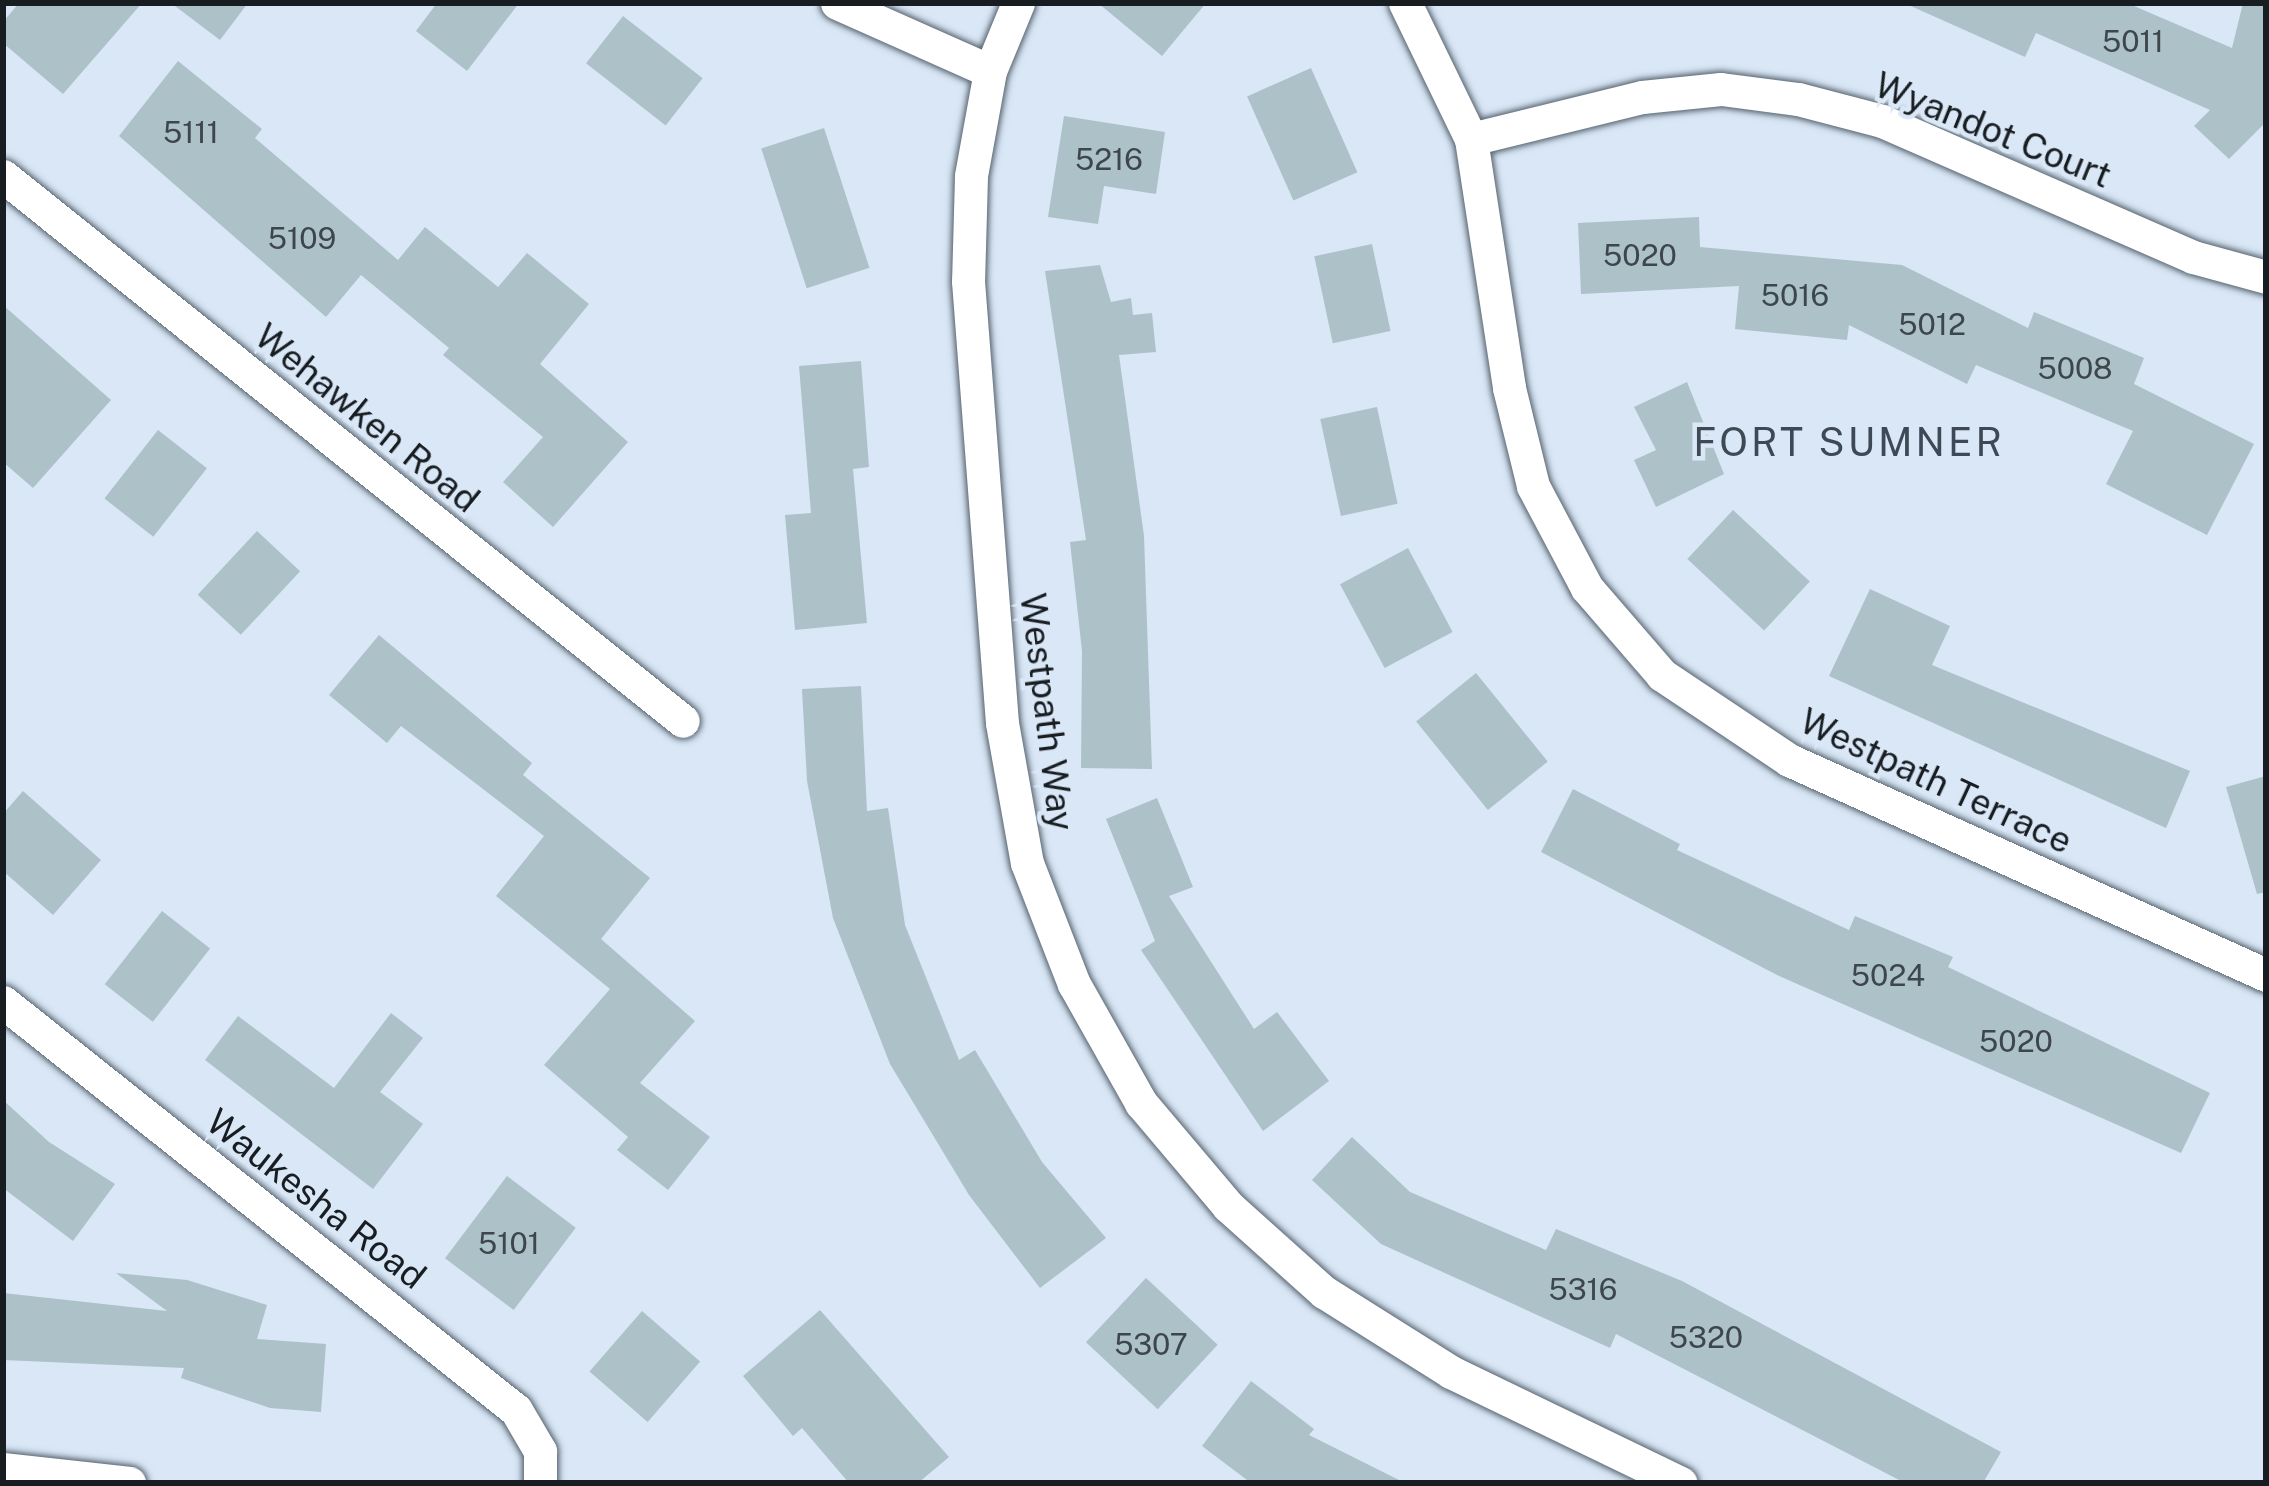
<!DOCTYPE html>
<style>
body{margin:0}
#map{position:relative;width:2269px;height:1486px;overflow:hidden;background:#d9e7f6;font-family:"Public Sans",sans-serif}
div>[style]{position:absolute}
.building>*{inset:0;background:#adc2c8;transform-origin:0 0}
.roads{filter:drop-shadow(0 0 3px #56626e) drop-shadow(0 0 3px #56626e)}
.minor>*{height:33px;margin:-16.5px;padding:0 16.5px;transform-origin:16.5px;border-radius:16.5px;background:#fff}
span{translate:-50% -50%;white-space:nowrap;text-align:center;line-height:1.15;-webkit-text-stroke:9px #d9e7f6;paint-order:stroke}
.number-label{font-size:30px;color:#3d464c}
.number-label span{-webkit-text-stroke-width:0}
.street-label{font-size:36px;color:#181d22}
.neighbourhood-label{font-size:39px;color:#3e4955;letter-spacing:3px}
.frame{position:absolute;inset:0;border:6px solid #181d22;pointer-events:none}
</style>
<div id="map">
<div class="building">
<div style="clip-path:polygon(19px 3px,142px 3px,63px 94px,3px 43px,3px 22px)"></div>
<div style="clip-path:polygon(171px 3px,248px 3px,220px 40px)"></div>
<div style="clip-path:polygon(437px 3px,519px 3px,467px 71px,416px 31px)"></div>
<div style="clip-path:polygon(1098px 3px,1206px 3px,1162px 56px)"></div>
<div style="clip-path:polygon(1904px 3px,2127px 3px,2232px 48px,2243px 3px,2266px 3px,2266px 122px,2229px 159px,2194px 126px,2210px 110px,2036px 33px,2025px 57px)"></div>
<div style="left:623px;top:16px;width:101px;height:60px;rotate:38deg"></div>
<div style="clip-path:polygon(178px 61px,262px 129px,255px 138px,398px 260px,425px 227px,498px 287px,527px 253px,589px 304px,540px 364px,628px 442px,553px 527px,503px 482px,543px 437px,443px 355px,449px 348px,361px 275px,326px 317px,119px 136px)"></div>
<div style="left:1311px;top:68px;width:114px;height:70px;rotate:66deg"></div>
<div style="clip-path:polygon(1064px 116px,1165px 132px,1156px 194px,1104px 186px,1098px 224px,1048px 217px)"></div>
<div style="left:824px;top:128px;width:147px;height:66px;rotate:72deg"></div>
<div style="clip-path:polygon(1699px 217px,1700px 247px,1902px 265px,2028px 328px,2034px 312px,2144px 358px,2134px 384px,2254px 444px,2207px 535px,2106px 484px,2133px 431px,1976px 365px,1967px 384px,1849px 325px,1847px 340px,1735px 329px,1739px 286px,1581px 294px,1578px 223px)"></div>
<div style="left:1372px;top:244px;width:89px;height:59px;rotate:78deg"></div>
<div style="clip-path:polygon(1100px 265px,1111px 302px,1131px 298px,1133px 315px,1152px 313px,1156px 352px,1119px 355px,1144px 536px,1152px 769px,1081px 768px,1082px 651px,1070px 542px,1086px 540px,1045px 271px)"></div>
<div style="clip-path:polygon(3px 305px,111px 400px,33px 488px,3px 462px)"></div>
<div style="clip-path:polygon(861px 361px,869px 467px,853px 469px,867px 623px,795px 630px,785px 515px,811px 513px,799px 366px)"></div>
<div style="clip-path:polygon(1687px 382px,1724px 474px,1656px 507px,1634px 460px,1656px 450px,1634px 407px)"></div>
<div style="left:1377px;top:407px;width:99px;height:58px;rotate:78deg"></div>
<div style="left:158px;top:430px;width:62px;height:87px;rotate:38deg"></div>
<div style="left:1733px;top:510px;width:105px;height:67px;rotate:43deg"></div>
<div style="left:257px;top:531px;width:59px;height:87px;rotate:43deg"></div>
<div style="left:1408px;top:548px;width:95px;height:77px;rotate:62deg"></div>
<div style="clip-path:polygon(1870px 589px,1950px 626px,1932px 665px,2190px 771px,2166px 828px,1829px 676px)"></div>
<div style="clip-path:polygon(379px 635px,532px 763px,523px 775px,650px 878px,601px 939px,695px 1021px,640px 1083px,710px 1137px,668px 1190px,617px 1150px,628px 1137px,544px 1065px,610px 989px,496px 896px,544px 836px,401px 726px,387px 743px,329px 695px)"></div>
<div style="left:1476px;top:673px;width:114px;height:77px;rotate:51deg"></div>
<div style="clip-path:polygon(861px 686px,867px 811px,888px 808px,905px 925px,959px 1060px,975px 1050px,1042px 1162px,1106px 1238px,1040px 1288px,969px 1195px,890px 1064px,833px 918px,807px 781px,802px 689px)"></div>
<div style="clip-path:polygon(2266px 776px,2266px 892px,2257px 894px,2226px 787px)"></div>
<div style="clip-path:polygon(1573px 789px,1680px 844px,1677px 850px,1849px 930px,1855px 916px,1953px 957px,1948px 967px,2210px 1093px,2181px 1153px,1777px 975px,1541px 852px)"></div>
<div style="clip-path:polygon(23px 791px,101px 860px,53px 915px,3px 871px,3px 814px)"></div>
<div style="clip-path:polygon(1157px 798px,1193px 887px,1169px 896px,1254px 1029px,1277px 1012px,1329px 1081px,1263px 1131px,1141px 950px,1155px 941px,1106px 819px)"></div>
<div style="left:162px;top:911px;width:61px;height:93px;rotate:38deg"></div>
<div style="clip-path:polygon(391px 1013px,423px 1038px,380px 1092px,423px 1124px,373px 1189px,205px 1060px,238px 1016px,334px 1088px)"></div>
<div style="clip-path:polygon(3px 1100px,49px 1142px,115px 1184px,73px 1241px,3px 1188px)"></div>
<div style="clip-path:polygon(1352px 1137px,1410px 1192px,1546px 1250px,1556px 1229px,1682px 1281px,2001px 1452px,1983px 1483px,1905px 1483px,1616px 1334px,1610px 1348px,1381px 1244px,1312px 1180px)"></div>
<div style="left:507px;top:1176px;width:86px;height:103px;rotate:37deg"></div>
<div style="clip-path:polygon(116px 1273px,187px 1280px,267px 1305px,257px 1339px,326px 1344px,321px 1412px,270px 1408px,181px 1378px,184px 1368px,3px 1360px,3px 1293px,167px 1311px)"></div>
<div style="left:1146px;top:1278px;width:98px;height:88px;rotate:43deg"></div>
<div style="clip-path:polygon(820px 1310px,949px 1457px,918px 1483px,849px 1483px,802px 1428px,793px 1436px,743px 1376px)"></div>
<div style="left:642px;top:1311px;width:77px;height:80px;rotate:41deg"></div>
<div style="clip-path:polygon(1251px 1381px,1314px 1429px,1309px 1435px,1405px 1483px,1251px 1483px,1202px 1446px)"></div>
</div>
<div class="roads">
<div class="minor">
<div style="left:837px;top:3px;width:167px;rotate:24deg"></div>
<div style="left:1018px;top:3px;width:74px;rotate:112.4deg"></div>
<div style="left:990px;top:71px;width:107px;rotate:100.3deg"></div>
<div style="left:971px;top:176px;width:105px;rotate:91.6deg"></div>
<div style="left:968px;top:281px;width:443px;rotate:85.6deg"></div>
<div style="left:1002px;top:723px;width:142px;rotate:79.9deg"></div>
<div style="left:1027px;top:863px;width:130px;rotate:68.8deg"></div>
<div style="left:1074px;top:984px;width:137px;rotate:60.6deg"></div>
<div style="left:1141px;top:1103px;width:135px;rotate:49.8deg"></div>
<div style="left:1228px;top:1206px;width:129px;rotate:41.9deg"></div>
<div style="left:1324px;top:1292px;width:150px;rotate:32.2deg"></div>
<div style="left:1451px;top:1372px;width:255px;rotate:25.8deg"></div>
<div style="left:1405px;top:3px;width:151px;rotate:64.1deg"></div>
<div style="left:1471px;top:139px;width:252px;rotate:81.3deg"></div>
<div style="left:1509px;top:388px;width:101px;rotate:76.2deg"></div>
<div style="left:1533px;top:486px;width:115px;rotate:62.1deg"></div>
<div style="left:1587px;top:588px;width:115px;rotate:49.2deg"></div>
<div style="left:1662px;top:675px;width:153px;rotate:33.8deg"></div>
<div style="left:1789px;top:760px;width:523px;rotate:24.26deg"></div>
<div style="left:1471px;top:139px;width:176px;rotate:-13.8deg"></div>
<div style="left:1642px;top:97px;width:79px;rotate:-5.8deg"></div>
<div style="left:1721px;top:89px;width:78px;rotate:7.4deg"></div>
<div style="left:1798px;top:99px;width:87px;rotate:14.7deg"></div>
<div style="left:1882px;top:121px;width:339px;rotate:23.6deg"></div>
<div style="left:2193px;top:257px;width:76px;rotate:15.3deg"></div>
<div style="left:3px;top:176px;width:871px;rotate:38.71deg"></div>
<div style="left:3px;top:1002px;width:655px;rotate:38.5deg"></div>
<div style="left:516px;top:1410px;width:48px;rotate:59.7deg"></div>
<div style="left:540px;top:1451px;width:32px;rotate:90deg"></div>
<div style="left:3px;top:1469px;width:127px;rotate:6.3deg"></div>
</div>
</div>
<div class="number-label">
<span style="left:2133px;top:41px">5011</span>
<span style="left:191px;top:132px">5111</span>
<span style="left:1109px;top:159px">5216</span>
<span style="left:302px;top:238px">5109</span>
<span style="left:1640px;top:255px">5020</span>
<span style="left:1795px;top:295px">5016</span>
<span style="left:1932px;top:324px">5012</span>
<span style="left:2075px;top:368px">5008</span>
<span style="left:1888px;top:975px">5024</span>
<span style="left:2016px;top:1041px">5020</span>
<span style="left:509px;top:1243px">5101</span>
<span style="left:1583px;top:1289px">5316</span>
<span style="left:1706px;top:1337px">5320</span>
<span style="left:1151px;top:1344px">5307</span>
</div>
<div class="street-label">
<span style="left:1993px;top:130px;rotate:22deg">Wyandot Court</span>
<span style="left:367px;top:418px;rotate:39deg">Wehawken Road</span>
<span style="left:1047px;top:712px;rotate:83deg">Westpath Way</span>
<span style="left:1936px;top:781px;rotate:25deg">Westpath Terrace</span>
<span style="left:316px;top:1199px;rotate:38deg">Waukesha Road</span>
</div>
<div class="neighbourhood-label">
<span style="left:1849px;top:442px">FORT SUMNER</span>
</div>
<div class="frame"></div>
</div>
